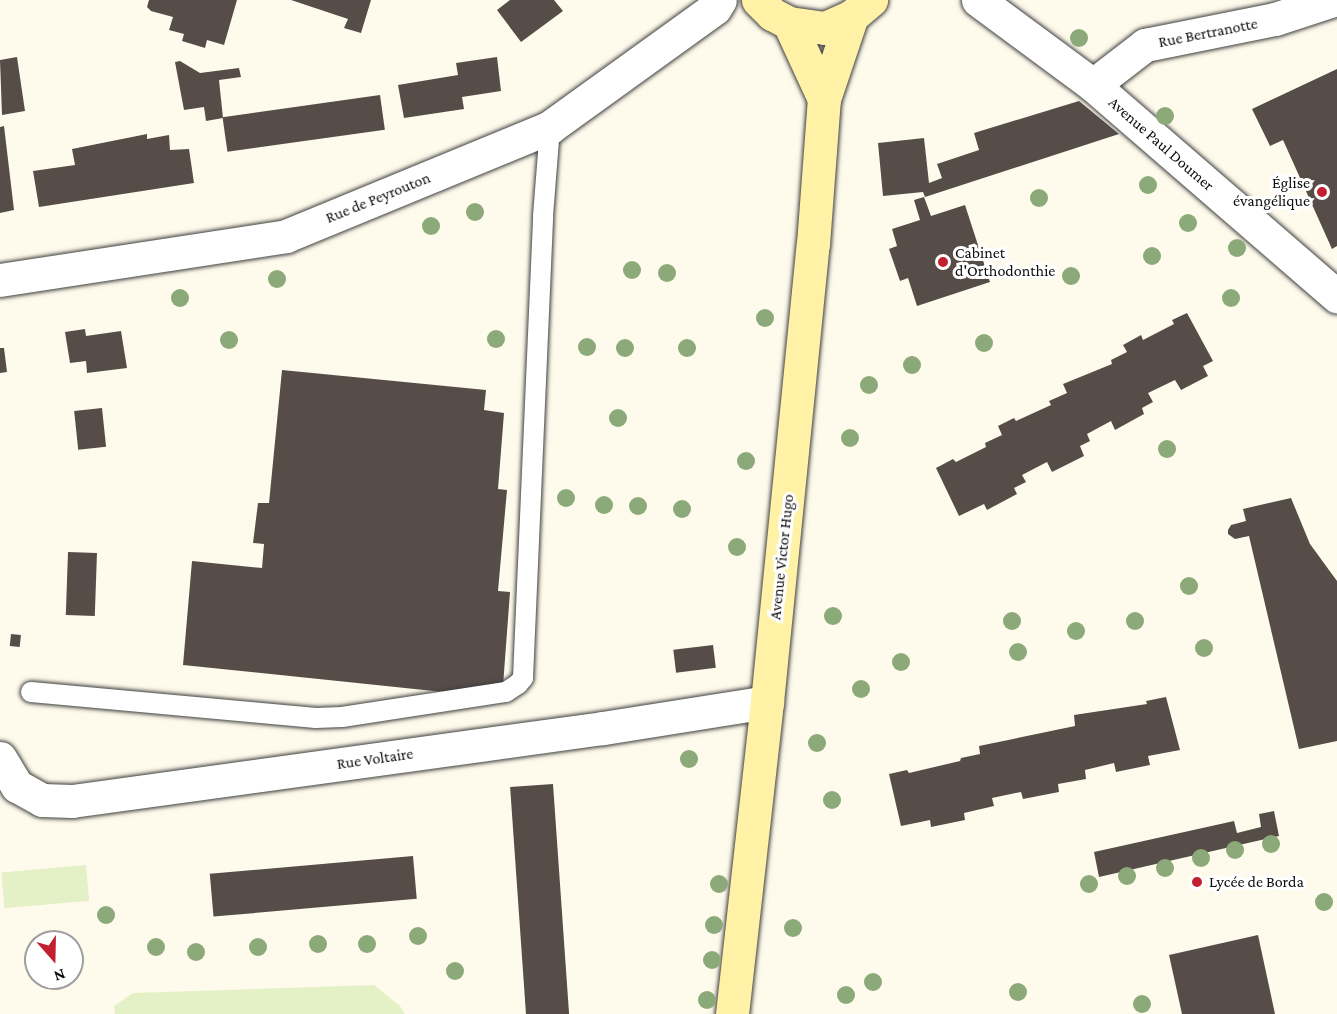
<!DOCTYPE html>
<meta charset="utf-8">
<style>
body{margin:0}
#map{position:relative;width:1337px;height:1014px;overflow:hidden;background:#fffbec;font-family:"Crimson Pro",serif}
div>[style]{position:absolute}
.pitch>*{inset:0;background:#e4f1c7;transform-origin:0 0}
.building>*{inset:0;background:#564d49;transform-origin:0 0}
.roads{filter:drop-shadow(0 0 2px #404040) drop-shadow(0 0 2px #404040)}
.service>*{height:20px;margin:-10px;padding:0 10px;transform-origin:10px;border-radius:10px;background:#fff}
.minor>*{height:33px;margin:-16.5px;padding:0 16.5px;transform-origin:16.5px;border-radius:16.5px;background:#fff}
.tertiary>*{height:33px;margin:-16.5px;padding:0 16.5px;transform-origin:16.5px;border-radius:16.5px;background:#fff}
.secondary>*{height:33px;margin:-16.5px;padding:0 16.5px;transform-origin:16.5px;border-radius:16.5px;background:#fff2a7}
.trees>*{width:18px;height:18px;margin:-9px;border-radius:50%;background:#8ca979}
.dots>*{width:16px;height:16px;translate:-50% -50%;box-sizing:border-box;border:3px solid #fff;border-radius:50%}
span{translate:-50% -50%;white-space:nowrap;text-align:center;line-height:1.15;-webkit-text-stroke:6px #fff;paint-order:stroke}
.street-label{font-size:16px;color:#0d0d0d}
.poi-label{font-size:16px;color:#0d0d0d}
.right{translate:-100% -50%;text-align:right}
.left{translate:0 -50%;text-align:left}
.north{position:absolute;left:24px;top:930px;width:60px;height:60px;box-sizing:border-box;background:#fff;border:2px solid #9e9e9e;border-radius:50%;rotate:160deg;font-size:16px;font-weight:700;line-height:24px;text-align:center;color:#0d0d0d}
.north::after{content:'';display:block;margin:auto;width:21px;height:27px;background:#c1202e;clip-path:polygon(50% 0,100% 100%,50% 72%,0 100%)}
</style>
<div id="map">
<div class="pitch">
<div style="left:86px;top:865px;width:36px;height:85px;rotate:85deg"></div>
<div style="clip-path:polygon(374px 985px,400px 1006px,405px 1014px,115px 1014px,114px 1006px,133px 993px)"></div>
</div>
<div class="building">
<div style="clip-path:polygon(149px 0,237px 0,224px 45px,207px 40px,205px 48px,182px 41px,184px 34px,169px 30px,173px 17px,151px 11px,147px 7px)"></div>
<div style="clip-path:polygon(291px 0,371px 0,361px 33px,344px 28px,348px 19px)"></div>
<div style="clip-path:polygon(510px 0,554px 0,563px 11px,521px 42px,497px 10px)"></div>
<div style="clip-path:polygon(17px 57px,25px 111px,2px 115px,0 60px)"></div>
<div style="clip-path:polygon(497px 57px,501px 91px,462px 97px,464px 109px,404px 118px,398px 85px,458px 75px,456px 63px)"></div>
<div style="clip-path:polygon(180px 61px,200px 73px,239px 68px,241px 77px,219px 80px,223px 118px,206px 121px,204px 107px,184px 110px,175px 62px)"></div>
<div style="clip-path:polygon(1337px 69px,1337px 246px,1332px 249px,1283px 140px,1270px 146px,1252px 109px)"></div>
<div style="left:380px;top:95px;width:35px;height:159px;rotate:82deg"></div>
<div style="clip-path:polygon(1079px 101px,1119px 134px,925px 197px,923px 192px,883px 196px,878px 143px,924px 138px,929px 183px,942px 178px,937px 164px,979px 150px,974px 133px)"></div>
<div style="clip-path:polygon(4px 126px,14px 210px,0 213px,0 127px)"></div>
<div style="clip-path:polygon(147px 134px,147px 139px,169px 135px,170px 150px,189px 149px,194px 183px,39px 207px,33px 171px,75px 165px,72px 149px)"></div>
<div style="clip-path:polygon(924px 197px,931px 216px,965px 205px,990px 282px,917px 306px,908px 278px,900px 281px,889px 249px,897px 246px,892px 229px,920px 220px,914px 200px)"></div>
<div style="clip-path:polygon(1187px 313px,1213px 361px,1203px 366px,1208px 376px,1181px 390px,1175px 380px,1148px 393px,1153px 402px,1142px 408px,1144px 414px,1115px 430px,1111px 421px,1087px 434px,1090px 441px,1080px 446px,1084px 456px,1052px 472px,1047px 462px,1022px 475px,1026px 482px,1014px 488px,1017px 494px,987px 510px,984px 504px,959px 516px,936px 468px,953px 459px,956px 462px,986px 447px,985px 443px,1002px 435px,998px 426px,1014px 418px,1016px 421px,1051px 405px,1049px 401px,1067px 393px,1063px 384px,1112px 364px,1111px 360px,1127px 352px,1123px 345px,1141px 335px,1143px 340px,1174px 324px,1172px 320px)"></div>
<div style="clip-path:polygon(85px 329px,86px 336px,121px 331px,127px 368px,87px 373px,86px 361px,70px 363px,65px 332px)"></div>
<div style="clip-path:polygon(0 348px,4px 348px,7px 372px,0 373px)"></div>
<div style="clip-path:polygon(282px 370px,486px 390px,484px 410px,504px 413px,498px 489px,507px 490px,498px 591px,510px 592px,503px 686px,453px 693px,183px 665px,192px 561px,262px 568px,264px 544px,253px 543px,258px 503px,269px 503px)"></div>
<div style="left:102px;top:408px;width:39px;height:28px;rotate:84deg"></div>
<div style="clip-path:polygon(1291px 498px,1310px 544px,1337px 581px,1337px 741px,1299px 749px,1249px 536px,1235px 539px,1228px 534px,1228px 530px,1231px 525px,1246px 521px,1243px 509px)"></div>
<div style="left:68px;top:552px;width:29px;height:63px;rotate:2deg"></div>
<div style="left:11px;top:634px;width:10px;height:12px;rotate:6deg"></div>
<div style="left:713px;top:645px;width:23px;height:40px;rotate:83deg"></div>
<div style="clip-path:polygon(1166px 697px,1180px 750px,1148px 756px,1150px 765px,1116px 772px,1114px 763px,1085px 770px,1086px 779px,1058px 784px,1059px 792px,1023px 799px,1021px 792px,992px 798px,994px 806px,964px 813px,965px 820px,931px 827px,930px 820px,901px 826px,889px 774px,907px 770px,909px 773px,960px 761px,961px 758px,980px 754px,979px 746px,1075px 726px,1074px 715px,1147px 704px,1146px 701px)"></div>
<div style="left:553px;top:784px;width:231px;height:43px;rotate:86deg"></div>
<div style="clip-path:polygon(1274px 811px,1279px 836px,1099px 877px,1094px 852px,1234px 821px,1237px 833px,1261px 827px,1259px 814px)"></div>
<div style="left:413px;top:856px;width:43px;height:204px;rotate:85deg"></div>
<div style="clip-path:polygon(1258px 935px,1275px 1014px,1182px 1014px,1169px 955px)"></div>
</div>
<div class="roads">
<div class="service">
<div style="left:31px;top:692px;width:286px;rotate:5.2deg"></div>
<div style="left:316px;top:718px;width:26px;rotate:-2deg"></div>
<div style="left:342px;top:717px;width:166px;rotate:-8.7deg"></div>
<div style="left:506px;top:692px;width:14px;rotate:-34deg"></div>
<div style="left:518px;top:684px;width:8px;rotate:-50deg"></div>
<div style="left:523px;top:678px;width:462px;rotate:-87.5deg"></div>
<div style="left:543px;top:216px;width:89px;rotate:-85.5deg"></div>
</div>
<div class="minor">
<div style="left:1093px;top:85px;width:323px;rotate:40.9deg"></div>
<div style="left:0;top:280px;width:289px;rotate:-8.7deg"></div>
<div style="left:286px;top:236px;width:286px;rotate:-22.4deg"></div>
<div style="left:550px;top:127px;width:203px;rotate:-35.8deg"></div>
<div style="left:715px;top:8px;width:9px;rotate:-58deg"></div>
<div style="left:0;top:758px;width:33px;rotate:59deg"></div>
<div style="left:17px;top:786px;width:29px;rotate:29deg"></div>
<div style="left:42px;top:800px;width:30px;rotate:2deg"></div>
<div style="left:72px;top:801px;width:536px;rotate:-7.83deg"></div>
<div style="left:603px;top:728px;width:166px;rotate:-9deg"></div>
</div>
<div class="tertiary">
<div style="left:978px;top:0;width:143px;rotate:36.5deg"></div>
<div style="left:1093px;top:85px;width:66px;rotate:-37.6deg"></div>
<div style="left:1145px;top:45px;width:133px;rotate:-11.3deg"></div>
<div style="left:1275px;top:19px;width:61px;rotate:-18.1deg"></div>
</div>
<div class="secondary">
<div style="left:758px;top:0;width:20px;rotate:45deg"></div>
<div style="left:772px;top:14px;width:19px;rotate:28deg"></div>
<div style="left:789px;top:23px;width:36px;rotate:8deg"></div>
<div style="left:825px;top:28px;width:30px;rotate:-24deg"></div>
<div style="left:852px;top:16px;width:25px;rotate:-40deg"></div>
<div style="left:789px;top:23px;width:84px;rotate:65.3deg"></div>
<div style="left:732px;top:1014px;width:314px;rotate:-83.6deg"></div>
<div style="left:767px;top:702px;width:460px;rotate:-84.3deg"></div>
<div style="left:813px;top:244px;width:145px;rotate:-85.7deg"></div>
<div style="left:824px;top:99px;width:88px;rotate:-71.4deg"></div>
</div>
</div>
<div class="trees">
<div style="left:1079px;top:38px"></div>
<div style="left:1165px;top:116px"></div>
<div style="left:1148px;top:185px"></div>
<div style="left:1039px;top:198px"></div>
<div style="left:475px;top:212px"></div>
<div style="left:1188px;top:223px"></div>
<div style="left:431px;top:226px"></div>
<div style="left:1237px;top:248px"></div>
<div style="left:1152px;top:256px"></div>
<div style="left:632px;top:270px"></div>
<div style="left:667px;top:273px"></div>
<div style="left:1071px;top:276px"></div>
<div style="left:277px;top:279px"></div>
<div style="left:180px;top:298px"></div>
<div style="left:1231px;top:298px"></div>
<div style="left:765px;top:318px"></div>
<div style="left:496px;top:339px"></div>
<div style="left:229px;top:340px"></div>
<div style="left:984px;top:343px"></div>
<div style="left:587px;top:347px"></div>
<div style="left:625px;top:348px"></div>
<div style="left:687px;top:348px"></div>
<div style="left:912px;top:365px"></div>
<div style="left:869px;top:385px"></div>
<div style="left:618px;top:418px"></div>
<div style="left:850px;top:438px"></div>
<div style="left:1167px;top:449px"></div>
<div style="left:746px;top:461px"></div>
<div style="left:566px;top:498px"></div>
<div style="left:604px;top:505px"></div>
<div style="left:638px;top:506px"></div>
<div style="left:682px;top:509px"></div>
<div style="left:737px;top:547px"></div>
<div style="left:1189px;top:586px"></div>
<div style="left:833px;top:616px"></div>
<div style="left:1012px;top:621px"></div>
<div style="left:1135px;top:621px"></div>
<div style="left:1076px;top:631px"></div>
<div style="left:1204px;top:648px"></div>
<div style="left:1018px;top:652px"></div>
<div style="left:901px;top:662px"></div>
<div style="left:861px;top:689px"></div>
<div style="left:817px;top:743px"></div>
<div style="left:689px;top:759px"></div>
<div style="left:832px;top:800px"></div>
<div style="left:1271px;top:844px"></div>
<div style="left:1235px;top:850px"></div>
<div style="left:1201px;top:858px"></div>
<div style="left:1165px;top:868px"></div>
<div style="left:1127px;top:876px"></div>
<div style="left:719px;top:884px"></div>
<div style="left:1089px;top:884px"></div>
<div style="left:1324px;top:902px"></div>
<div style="left:106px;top:915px"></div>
<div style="left:714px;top:925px"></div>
<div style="left:793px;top:928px"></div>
<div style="left:418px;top:936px"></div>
<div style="left:318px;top:944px"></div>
<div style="left:367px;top:944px"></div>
<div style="left:156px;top:947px"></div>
<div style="left:258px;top:947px"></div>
<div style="left:196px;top:952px"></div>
<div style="left:712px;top:960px"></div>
<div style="left:455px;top:971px"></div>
<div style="left:873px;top:982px"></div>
<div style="left:1018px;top:992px"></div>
<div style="left:846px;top:995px"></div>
<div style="left:707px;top:1000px"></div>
<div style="left:1142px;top:1004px"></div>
</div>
<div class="dots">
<div style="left:1322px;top:192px;background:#c1202e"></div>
<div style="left:943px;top:262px;background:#c1202e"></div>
<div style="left:1197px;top:882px;background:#c1202e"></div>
</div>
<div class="street-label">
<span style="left:1208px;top:33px;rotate:-11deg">Rue Bertranotte</span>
<span style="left:1161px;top:144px;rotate:41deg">Avenue Paul Doumer</span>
<span style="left:378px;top:198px;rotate:-22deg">Rue de Peyrouton</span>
<span style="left:782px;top:557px;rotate:-84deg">Avenue Victor Hugo</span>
<span style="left:375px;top:759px;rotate:-8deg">Rue Voltaire</span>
</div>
<div class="poi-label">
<span class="right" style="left:1310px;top:192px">Église<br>évangélique</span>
<span class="left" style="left:955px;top:262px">Cabinet<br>d'Orthodonthie</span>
<span class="left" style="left:1209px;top:882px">Lycée de Borda</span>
</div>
<div class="north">N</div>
</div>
